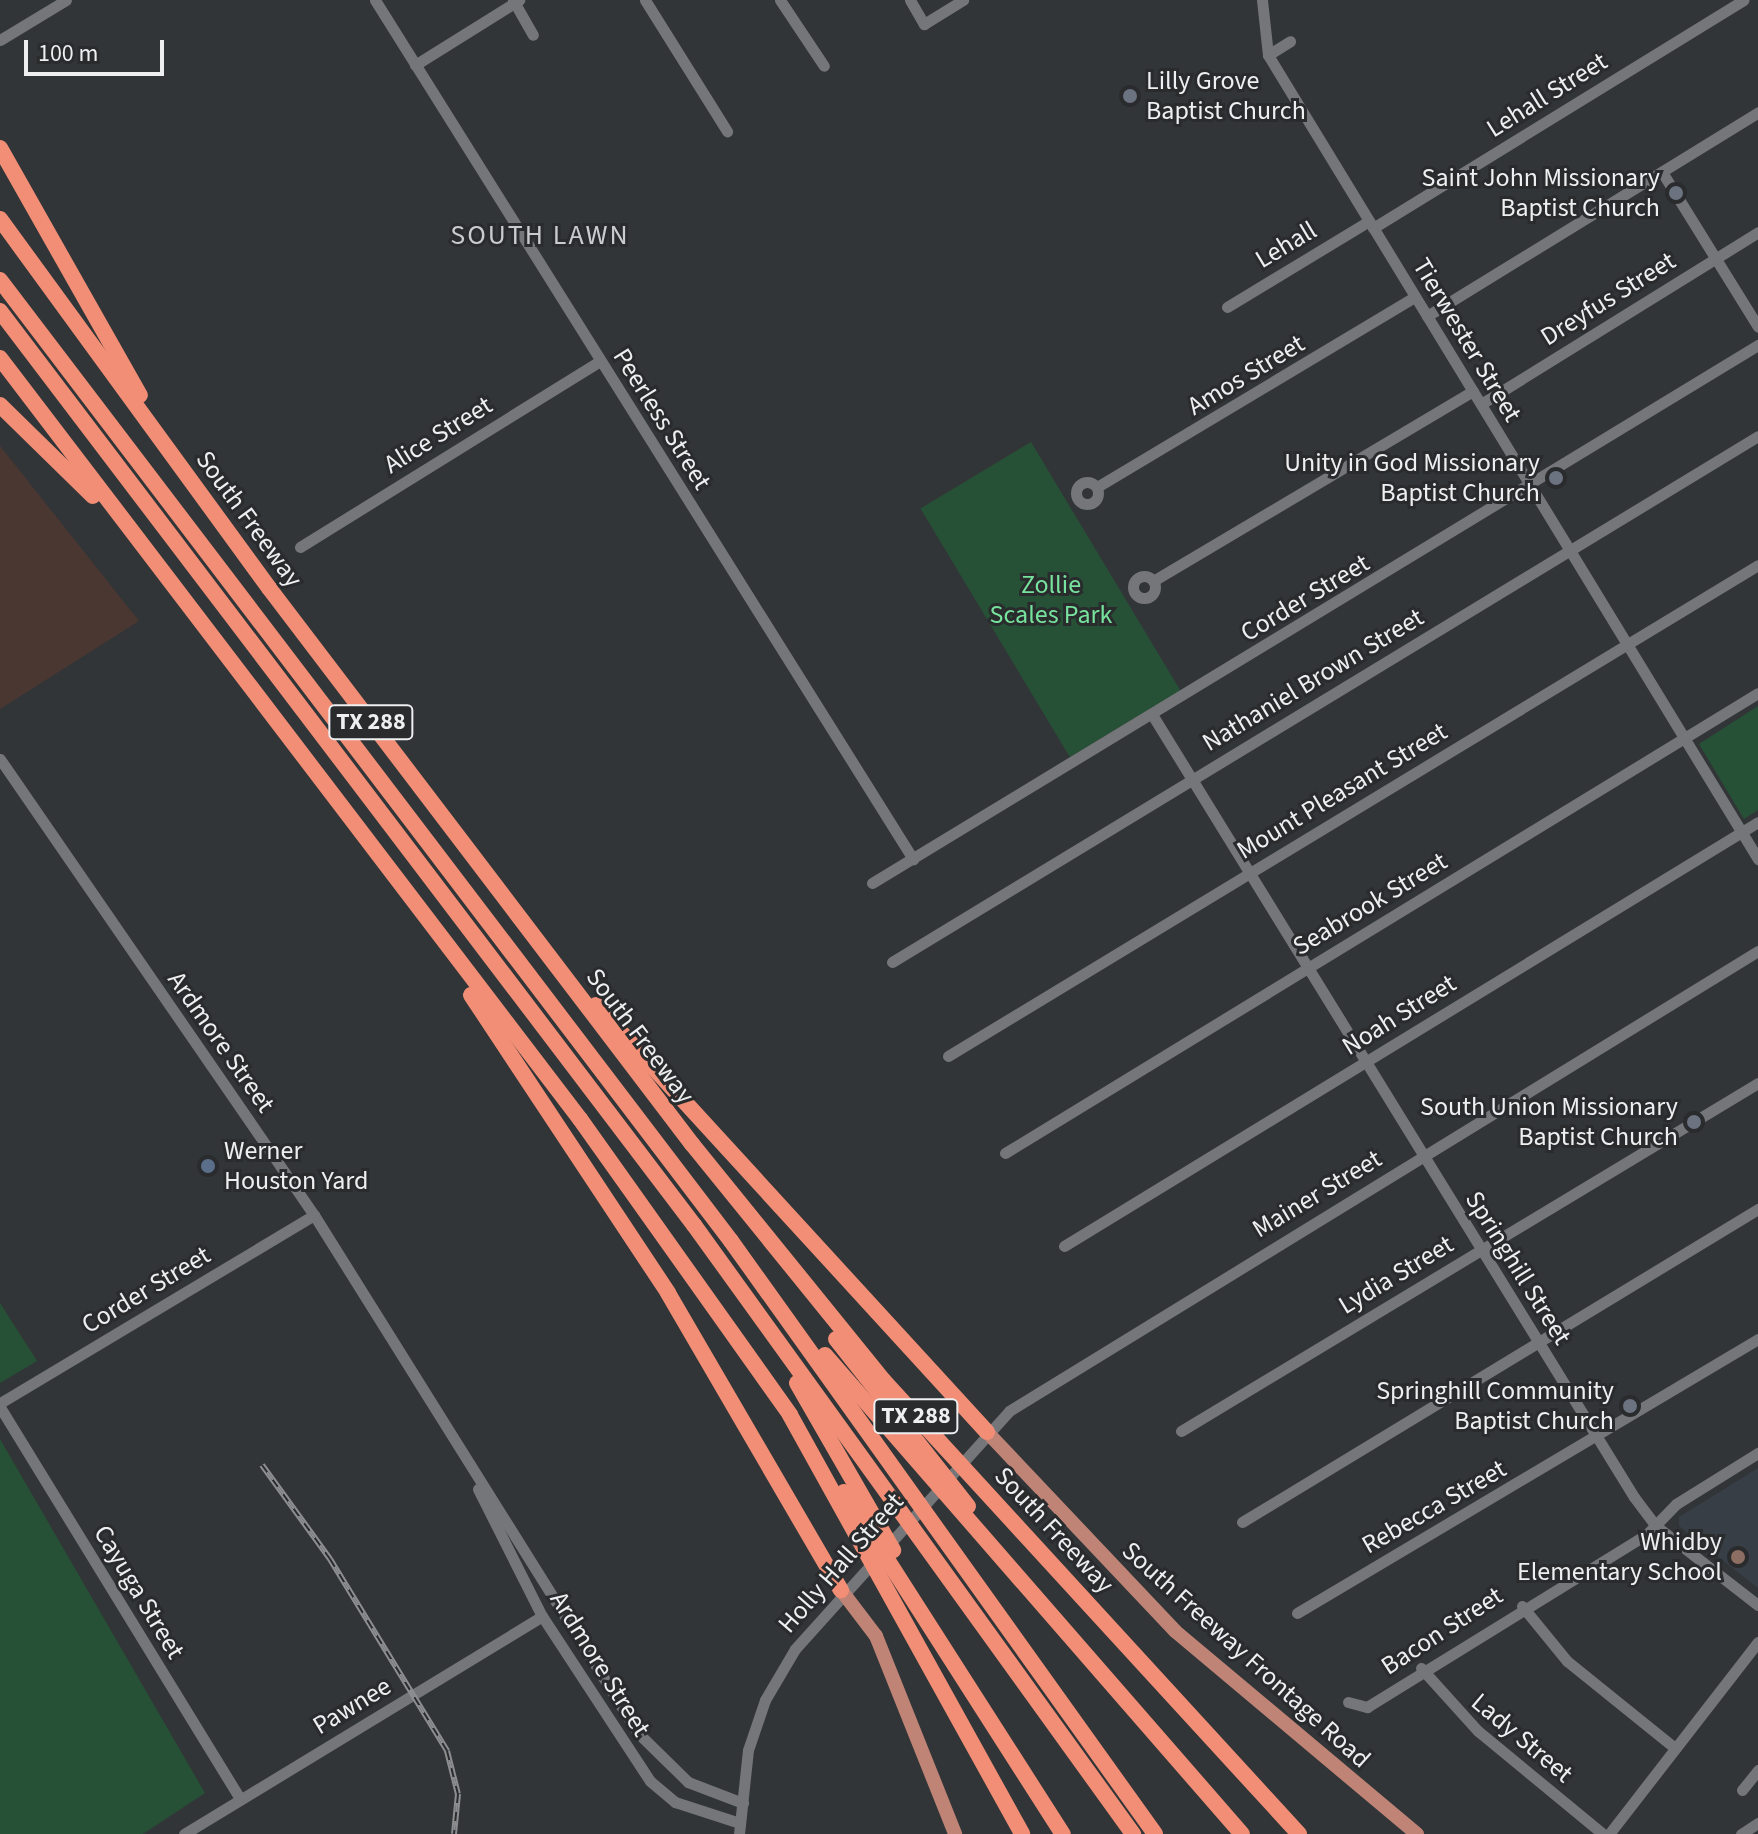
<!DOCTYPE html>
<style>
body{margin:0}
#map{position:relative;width:1758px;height:1834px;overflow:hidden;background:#323537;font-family:"Source Sans 3",sans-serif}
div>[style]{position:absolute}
.built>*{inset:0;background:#383e46}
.industrial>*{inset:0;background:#4b3732}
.green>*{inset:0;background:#265136;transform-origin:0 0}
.minor>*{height:11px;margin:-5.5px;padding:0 5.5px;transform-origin:5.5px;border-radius:5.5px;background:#747679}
.minor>.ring{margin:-5.5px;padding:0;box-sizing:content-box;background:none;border:11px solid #747679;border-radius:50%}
.major>*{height:14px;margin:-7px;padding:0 7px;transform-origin:7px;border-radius:7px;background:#c08477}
.highway>*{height:16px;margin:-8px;padding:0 8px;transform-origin:8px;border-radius:8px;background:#f28e76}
.rail>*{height:6px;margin-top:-3px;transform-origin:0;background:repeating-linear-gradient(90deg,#292b2d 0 9px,#8c8e90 0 18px);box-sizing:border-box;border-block:2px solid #8c8e90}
.dots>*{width:22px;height:22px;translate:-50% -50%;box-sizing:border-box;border:4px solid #292b2d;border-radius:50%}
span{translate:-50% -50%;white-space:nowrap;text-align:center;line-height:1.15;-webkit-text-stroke:6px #292b2d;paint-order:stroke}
.shield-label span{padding:2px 6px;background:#292b2d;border:2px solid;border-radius:6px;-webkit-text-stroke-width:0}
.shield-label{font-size:24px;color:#eeeff1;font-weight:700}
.poi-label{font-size:26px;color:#eeeff1}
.left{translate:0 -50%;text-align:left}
.right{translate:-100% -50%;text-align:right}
.street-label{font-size:26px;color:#eeeff1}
.park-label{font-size:26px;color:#77e29d}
.neighbourhood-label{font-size:28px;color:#c9cccf;letter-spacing:2px}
.scale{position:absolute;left:24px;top:40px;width:140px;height:36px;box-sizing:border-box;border:4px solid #eeeff1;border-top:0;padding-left:10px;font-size:24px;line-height:28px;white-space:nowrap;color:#eeeff1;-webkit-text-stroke:6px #292b2d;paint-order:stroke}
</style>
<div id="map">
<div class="built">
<div style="clip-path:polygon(1758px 1468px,1758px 1588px,1679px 1526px,1679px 1517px)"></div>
</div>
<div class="industrial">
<div style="clip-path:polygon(0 446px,139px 621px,0 709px)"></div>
</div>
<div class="green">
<div style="left:1031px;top:442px;width:290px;height:129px;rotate:59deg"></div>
<div style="clip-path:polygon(1758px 706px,1758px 810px,1744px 819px,1699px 744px)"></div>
<div style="clip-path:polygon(0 1303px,37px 1361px,0 1383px)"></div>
<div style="clip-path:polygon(0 1439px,205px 1793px,143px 1834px,0 1834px)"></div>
</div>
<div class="minor">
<div style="left:375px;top:0;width:1014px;rotate:57.94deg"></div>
<div style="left:513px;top:0;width:40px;rotate:60.3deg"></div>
<div style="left:645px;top:0;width:155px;rotate:58deg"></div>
<div style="left:780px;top:0;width:79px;rotate:56.3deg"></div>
<div style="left:910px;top:0;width:28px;rotate:60deg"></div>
<div style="left:924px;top:24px;width:46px;rotate:-31.6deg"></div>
<div style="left:1262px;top:0;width:55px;rotate:83.8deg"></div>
<div style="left:1268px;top:55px;width:942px;rotate:58.64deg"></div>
<div style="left:0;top:40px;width:77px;rotate:-31.2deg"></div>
<div style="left:1268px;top:55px;width:26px;rotate:-32deg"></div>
<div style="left:415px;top:65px;width:123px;rotate:-32deg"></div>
<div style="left:1662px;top:172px;width:182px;rotate:58.2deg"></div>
<div style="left:1373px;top:228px;width:435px;rotate:-31.6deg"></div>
<div style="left:1227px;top:307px;width:166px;rotate:-31.2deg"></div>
<div style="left:1427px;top:316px;width:389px;rotate:-31.6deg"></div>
<div style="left:1481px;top:404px;width:326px;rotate:-31.8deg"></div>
<div class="ring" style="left:1076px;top:482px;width:11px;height:11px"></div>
<div style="left:1097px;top:487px;width:370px;rotate:-30.9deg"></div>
<div style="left:300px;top:547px;width:353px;rotate:-31.8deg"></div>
<div class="ring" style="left:1133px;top:576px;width:11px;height:11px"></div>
<div style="left:1153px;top:581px;width:372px;rotate:-30.7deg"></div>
<div style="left:1153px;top:716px;width:917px;rotate:58.37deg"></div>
<div style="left:1634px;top:1497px;width:36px;rotate:53deg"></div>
<div style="left:1656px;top:1526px;width:129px;rotate:37.8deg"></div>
<div style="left:0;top:759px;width:554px;rotate:55.45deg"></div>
<div style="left:314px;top:1215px;width:611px;rotate:57.97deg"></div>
<div style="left:638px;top:1733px;width:70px;rotate:44.4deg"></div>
<div style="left:688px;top:1782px;width:59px;rotate:20.9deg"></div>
<div style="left:872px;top:883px;width:1037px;rotate:-31.27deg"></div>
<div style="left:892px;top:962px;width:1013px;rotate:-31.27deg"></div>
<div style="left:948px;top:1056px;width:947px;rotate:-31.22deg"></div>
<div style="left:1005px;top:1153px;width:882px;rotate:-31.42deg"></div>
<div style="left:1064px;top:1246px;width:813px;rotate:-31.42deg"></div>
<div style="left:0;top:1403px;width:366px;rotate:-30.9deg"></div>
<div style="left:0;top:1407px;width:460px;rotate:58.5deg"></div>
<div style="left:1181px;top:1431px;width:674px;rotate:-31.1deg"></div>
<div style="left:478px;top:1489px;width:142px;rotate:63.3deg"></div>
<div style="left:542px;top:1616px;width:197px;rotate:56.8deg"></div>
<div style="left:650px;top:1781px;width:33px;rotate:40deg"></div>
<div style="left:675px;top:1802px;width:68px;rotate:17.9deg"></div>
<div style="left:1242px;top:1522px;width:604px;rotate:-31.24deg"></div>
<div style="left:1522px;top:1606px;width:71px;rotate:50.7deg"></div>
<div style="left:1567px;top:1661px;width:139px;rotate:38.9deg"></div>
<div style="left:1297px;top:1613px;width:536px;rotate:-30.73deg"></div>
<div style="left:1421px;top:1668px;width:85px;rotate:47.9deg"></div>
<div style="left:1478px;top:1731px;width:162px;rotate:39.5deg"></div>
<div style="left:1348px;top:1702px;width:20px;rotate:15deg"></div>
<div style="left:1367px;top:1707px;width:328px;rotate:-31.7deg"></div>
<div style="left:1646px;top:1535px;width:43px;rotate:-45.9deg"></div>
<div style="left:1676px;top:1504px;width:97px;rotate:-31.9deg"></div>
<div style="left:1742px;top:1790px;width:26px;rotate:-51deg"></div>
<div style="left:184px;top:1834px;width:419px;rotate:-31.3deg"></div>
<div style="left:739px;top:1834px;width:84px;rotate:-83.9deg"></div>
<div style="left:748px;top:1750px;width:53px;rotate:-71.2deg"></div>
<div style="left:765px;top:1700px;width:59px;rotate:-59.5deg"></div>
<div style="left:795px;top:1649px;width:320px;rotate:-48deg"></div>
<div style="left:1009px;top:1411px;width:879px;rotate:-31.56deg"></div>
<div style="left:1609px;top:1834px;width:243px;rotate:-52.2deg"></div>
<div style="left:1741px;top:1834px;width:20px;rotate:-33deg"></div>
</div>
<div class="major">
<div style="left:987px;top:1432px;width:274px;rotate:46.6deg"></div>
<div style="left:1175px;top:1631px;width:316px;rotate:40deg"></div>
<div style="left:841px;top:1590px;width:58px;rotate:52.7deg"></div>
<div style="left:876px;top:1636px;width:213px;rotate:68.2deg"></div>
</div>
<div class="highway">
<div style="left:0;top:148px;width:284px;rotate:60.5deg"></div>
<div style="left:0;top:219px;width:457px;rotate:53.9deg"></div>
<div style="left:269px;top:588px;width:699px;rotate:52.74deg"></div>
<div style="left:692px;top:1144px;width:304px;rotate:51deg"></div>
<div style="left:883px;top:1380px;width:616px;rotate:47.5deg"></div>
<div style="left:0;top:280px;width:1207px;rotate:52.74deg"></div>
<div style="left:731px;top:1241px;width:729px;rotate:54.43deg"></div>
<div style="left:0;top:311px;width:1148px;rotate:52.79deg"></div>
<div style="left:694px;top:1225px;width:751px;rotate:54.21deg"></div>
<div style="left:0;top:358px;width:957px;rotate:52.69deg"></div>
<div style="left:580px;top:1119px;width:363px;rotate:54.6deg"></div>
<div style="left:790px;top:1415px;width:479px;rotate:61deg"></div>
<div style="left:0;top:405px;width:130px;rotate:44.4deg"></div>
<div style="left:471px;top:995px;width:357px;rotate:56.5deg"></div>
<div style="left:668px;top:1293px;width:344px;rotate:59.8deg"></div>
<div style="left:596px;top:1005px;width:579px;rotate:47.52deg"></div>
<div style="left:836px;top:1339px;width:213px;rotate:51.7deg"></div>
<div style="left:825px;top:1355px;width:635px;rotate:48.96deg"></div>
<div style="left:797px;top:1383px;width:193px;rotate:60.1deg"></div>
<div style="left:844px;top:1492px;width:406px;rotate:57.4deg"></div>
</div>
<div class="rail">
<div style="left:262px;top:1465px;width:116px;rotate:54.1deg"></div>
<div style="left:330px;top:1559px;width:225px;rotate:58.6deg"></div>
<div style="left:447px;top:1751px;width:44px;rotate:75.7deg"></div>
<div style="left:458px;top:1794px;width:40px;rotate:95.7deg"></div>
</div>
<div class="dots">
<div style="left:1130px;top:96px;background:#6b7280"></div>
<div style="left:1676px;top:193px;background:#6b7280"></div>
<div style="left:1556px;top:478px;background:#6b7280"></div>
<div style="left:1694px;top:1122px;background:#6b7280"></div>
<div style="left:208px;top:1166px;background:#5c6f8a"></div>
<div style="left:1630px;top:1406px;background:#6b7280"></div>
<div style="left:1738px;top:1557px;background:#8d6e63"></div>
</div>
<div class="shield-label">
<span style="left:371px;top:722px">TX 288</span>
<span style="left:916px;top:1416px">TX 288</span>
</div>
<div class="poi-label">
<span class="left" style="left:1146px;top:96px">Lilly Grove<br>Baptist Church</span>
<span class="right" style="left:1660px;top:193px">Saint John Missionary<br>Baptist Church</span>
<span class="right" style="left:1540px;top:478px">Unity in God Missionary<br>Baptist Church</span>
<span class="right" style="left:1678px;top:1122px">South Union Missionary<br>Baptist Church</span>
<span class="left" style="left:224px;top:1166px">Werner<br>Houston Yard</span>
<span class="right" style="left:1614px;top:1406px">Springhill Community<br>Baptist Church</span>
<span class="right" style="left:1722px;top:1557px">Whidby<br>Elementary School</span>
</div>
<div class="street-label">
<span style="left:1547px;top:95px;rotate:-32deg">Lehall Street</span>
<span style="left:1286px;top:245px;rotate:-31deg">Lehall</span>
<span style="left:1608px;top:299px;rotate:-32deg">Dreyfus Street</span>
<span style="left:1467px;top:340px;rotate:59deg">Tierwester Street</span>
<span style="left:1246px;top:375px;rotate:-31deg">Amos Street</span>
<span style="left:662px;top:419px;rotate:58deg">Peerless Street</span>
<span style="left:438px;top:435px;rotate:-32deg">Alice Street</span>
<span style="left:249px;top:519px;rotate:54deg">South Freeway</span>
<span style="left:1305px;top:598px;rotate:-31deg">Corder Street</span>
<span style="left:1313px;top:680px;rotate:-31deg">Nathaniel Brown Street</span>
<span style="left:1342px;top:791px;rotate:-31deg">Mount Pleasant Street</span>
<span style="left:1370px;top:904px;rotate:-31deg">Seabrook Street</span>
<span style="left:1399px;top:1015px;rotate:-32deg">Noah Street</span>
<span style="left:640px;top:1036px;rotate:53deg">South Freeway</span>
<span style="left:221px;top:1042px;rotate:55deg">Ardmore Street</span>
<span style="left:1317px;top:1194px;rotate:-31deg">Mainer Street</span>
<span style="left:1518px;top:1268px;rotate:58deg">Springhill Street</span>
<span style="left:1396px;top:1275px;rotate:-31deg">Lydia Street</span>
<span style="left:146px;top:1290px;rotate:-31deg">Corder Street</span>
<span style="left:1434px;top:1507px;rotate:-30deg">Rebecca Street</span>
<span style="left:1054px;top:1530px;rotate:47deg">South Freeway</span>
<span style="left:841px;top:1563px;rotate:-49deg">Holly Hall Street</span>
<span style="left:139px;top:1592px;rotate:59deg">Cayuga Street</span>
<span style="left:1442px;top:1631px;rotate:-33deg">Bacon Street</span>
<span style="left:1246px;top:1655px;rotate:42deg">South Freeway Frontage Road</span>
<span style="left:600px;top:1664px;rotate:58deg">Ardmore Street</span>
<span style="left:352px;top:1706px;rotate:-31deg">Pawnee</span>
<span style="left:1522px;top:1738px;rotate:40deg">Lady Street</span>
</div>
<div class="park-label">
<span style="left:1051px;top:600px">Zollie<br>Scales Park</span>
</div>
<div class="neighbourhood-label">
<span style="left:540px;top:235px">SOUTH LAWN</span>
</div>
<div class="scale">100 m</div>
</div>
